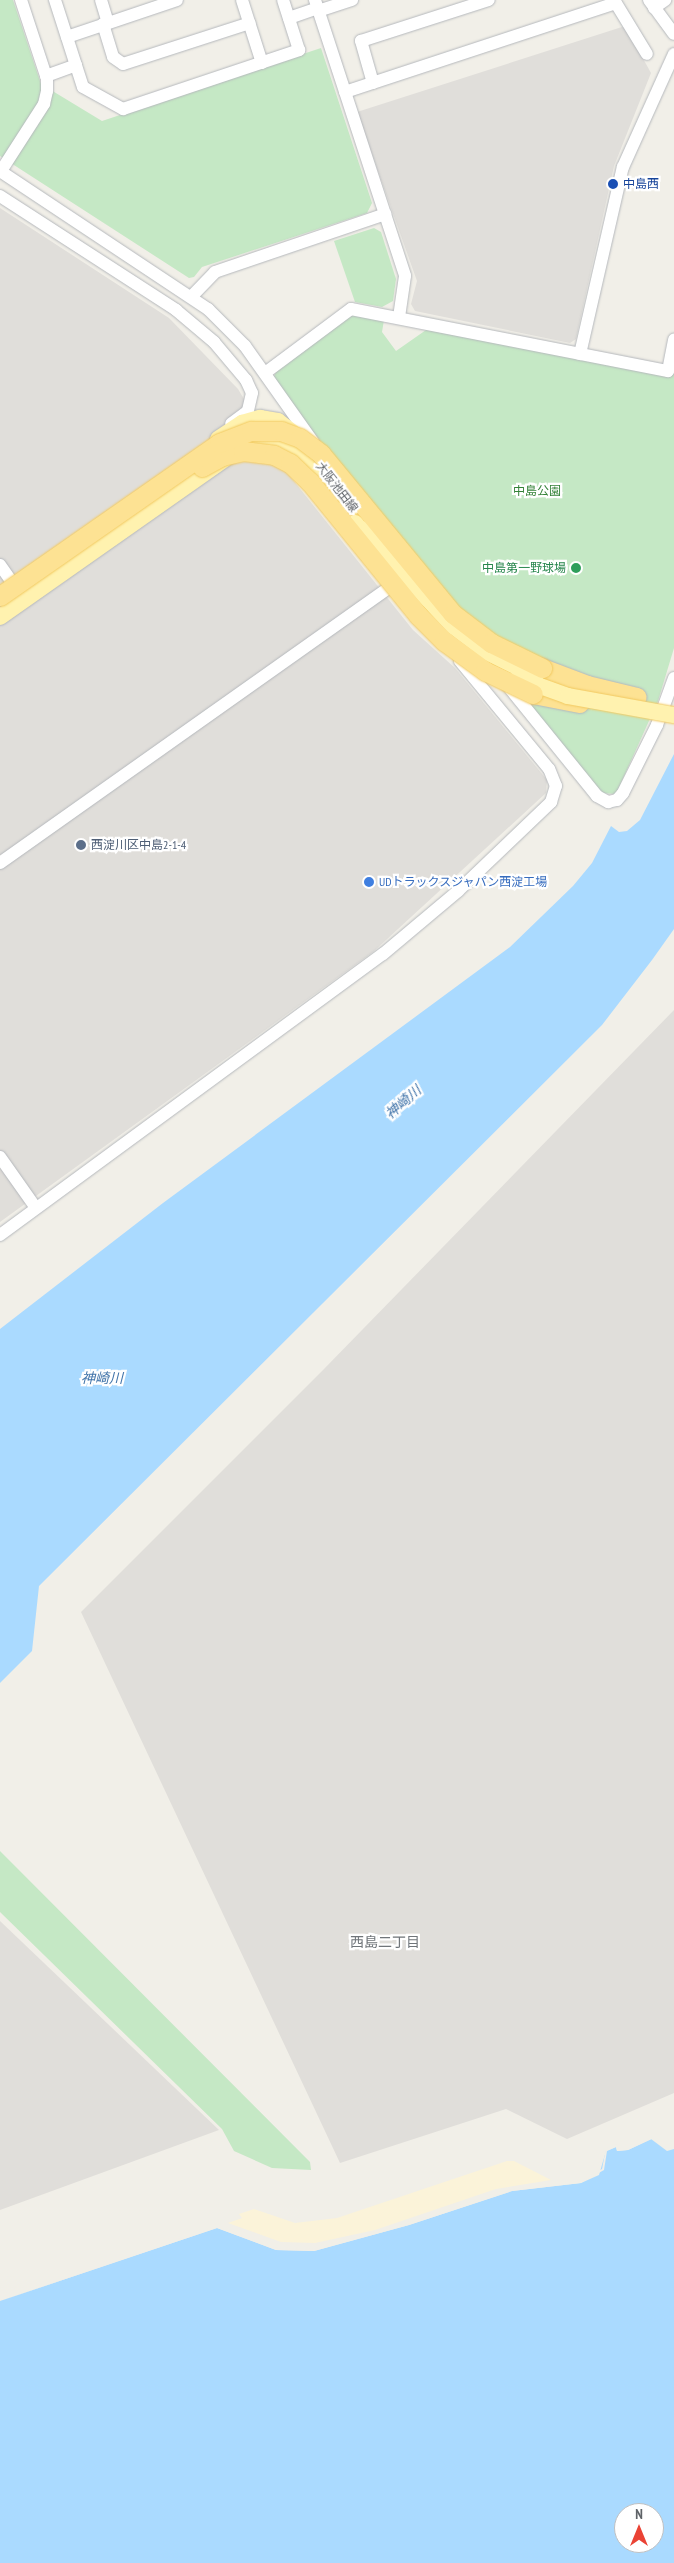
<!DOCTYPE html>
<meta charset="utf-8">
<style>
body{margin:0}
#map{position:relative;width:674px;height:2563px;overflow:hidden;background:#f1efe8;font-family:"PT Sans Narrow","Noto Sans JP",sans-serif}
div>[style]{position:absolute}
.industrial>*{inset:0;background:#e0deda}
.green>*{inset:0;background:#c5e8c5}
.sand>*{inset:0;background:#fbf3d9}
.water>*{inset:0;background:#aadaff}
.pier>*{inset:0;background:#f1efe8}
.roads{filter:drop-shadow(0 0 1px #b5b8bc) drop-shadow(0 0 1px #b5b8bc)}
.minor>*{height:12px;margin:-6px;padding:0 6px;transform-origin:6px;border-radius:6px;background:#fff}
.major>*{height:16px;margin:-8px;padding:0 8px;transform-origin:8px;border-radius:8px;background:#fff2af}
.highway>*{height:19px;margin:-9.5px;padding:0 9.5px;transform-origin:9.5px;border-radius:9.5px;background:#fde293}
.bridges{filter:drop-shadow(0 0 1px #f2c960) drop-shadow(0 0 1px #f2c960)}
.major-bridge>*{height:16px;margin:-8px;padding:0 8px;transform-origin:8px;border-radius:8px;background:#fff2af}
.highway-bridge>*{height:19px;margin:-9.5px;padding:0 9.5px;transform-origin:9.5px;border-radius:9.5px;background:#fde293}
.dots>*{width:14px;height:14px;translate:-50% -50%;box-sizing:border-box;border:2px solid #fff;border-radius:50%}
span{translate:-50% -50%;white-space:nowrap;text-align:center;line-height:1.15;-webkit-text-stroke:4.5px #fff;paint-order:stroke}
.transit-label{font-size:12px;color:#164399}
.left{translate:0 -50%;text-align:left}
.street-label{font-size:12px;color:#5f6368}
.park-label{font-size:12px;color:#348238}
.leisure-label{font-size:12px;color:#27864d}
.right{translate:-100% -50%;text-align:right}
.service-label{font-size:12px;color:#4e5e75}
.shop-label{font-size:12px;color:#366cbe}
.water-label{font-size:14px;color:#4174aa;font-style:italic}
.neighbourhood-label{font-size:14px;color:#70757a}
.north{position:absolute;left:614px;top:2503px;width:50px;height:50px;box-sizing:border-box;background:#fff;border:1px solid #bfc1c3;border-radius:50%;rotate:0deg;font-size:14px;font-weight:700;line-height:20px;text-align:center;color:#5f6368}
.north::after{content:'';display:block;margin:auto;width:18px;height:22px;background:#ea4335;clip-path:polygon(50% 0,100% 100%,50% 72%,0 100%)}
</style>
<div id="map">
<div class="industrial">
<div style="clip-path:polygon(625px 26px,651px 73px,614px 166px,576px 339px,570px 343px,415px 311px,411px 304px,417px 281px,357px 112px)"></div>
<div style="clip-path:polygon(0 208px,169px 318px,238px 389px,289px 475px,413px 630px,455px 668px,547px 780px,546px 793px,373px 952px,0 1222px)"></div>
<div style="clip-path:polygon(674px 1010px,674px 2093px,567px 2139px,506px 2109px,340px 2163px,81px 1612px,324px 1369px)"></div>
<div style="clip-path:polygon(0 1921px,219px 2130px,0 2210px)"></div>
</div>
<div class="green">
<div style="clip-path:polygon(0 0,13px 0,41px 84px,102px 121px,321px 48px,372px 203px,367px 213px,202px 267px,194px 277px,189px 278px,0 156px)"></div>
<div style="clip-path:polygon(374px 228px,381px 232px,396px 279px,393px 301px,382px 307px,355px 302px,334px 241px)"></div>
<div style="clip-path:polygon(353px 314px,384px 320px,382px 332px,396px 351px,426px 330px,674px 369px,674px 648px,658px 701px,616px 794px,600px 793px,288px 400px,274px 377px,276px 371px)"></div>
<div style="clip-path:polygon(0 1851px,310px 2162px,311px 2170px,272px 2168px,234px 2151px,222px 2129px,0 1912px)"></div>
</div>
<div class="sand">
<div style="clip-path:polygon(507px 2161px,514px 2161px,551px 2180px,496px 2189px,375px 2230px,315px 2243px,281px 2242px,228px 2223px,242px 2218px,239px 2214px,254px 2209px,295px 2223px,337px 2218px)"></div>
</div>
<div class="water">
<div style="clip-path:polygon(674px 754px,674px 929px,652px 960px,602px 1025px,39px 1586px,32px 1651px,0 1683px,0 1329px,163px 1203px,510px 947px,573px 886px,592px 863px,611px 826px,619px 832px,627px 831px,640px 820px)"></div>
<div style="clip-path:polygon(evenodd,651px 2139px,667px 2151px,674px 2149px,674px 2563px,0 2563px,0 2301px,217px 2228px,276px 2250px,314px 2251px,409px 2225px,512px 2191px,581px 2183px,599px 2175px,606px 2151px,616px 2147px,617px 2151px,628px 2150px,651px 2139px,624px 2513px,654px 2513px,654px 2543px,624px 2543px,624px 2513px)"></div>
</div>
<div class="pier">
<div style="clip-path:polygon(651px 2137px,654px 2138px,628px 2150px,617px 2151px,616px 2147px,607px 2151px,604px 2170px,581px 2183px,512px 2191px,409px 2225px,314px 2251px,276px 2250px,217px 2228px,0 2301px,217px 2226px,276px 2248px,314px 2249px,408px 2223px,512px 2189px,581px 2181px,602px 2169px,606px 2148px,616px 2144px,619px 2149px,628px 2148px)"></div>
<div style="clip-path:polygon(11px 2276px,17px 2277px,17px 2285px,13px 2290px,0 2293px,0 2279px)"></div>
</div>
<div class="roads">
<div class="minor">
<div style="left:55px;top:0;width:91px;rotate:72.2deg"></div>
<div style="left:83px;top:87px;width:46px;rotate:28.8deg"></div>
<div style="left:123px;top:109px;width:186px;rotate:-18.5deg"></div>
<div style="left:299px;top:50px;width:52px;rotate:-107.7deg"></div>
<div style="left:101px;top:0;width:24px;rotate:73deg"></div>
<div style="left:242px;top:0;width:66px;rotate:72.4deg"></div>
<div style="left:315px;top:0;width:290px;rotate:71.9deg"></div>
<div style="left:405px;top:276px;width:41px;rotate:98.3deg"></div>
<div style="left:614px;top:0;width:63px;rotate:58.6deg"></div>
<div style="left:649px;top:0;width:42px;rotate:53.7deg"></div>
<div style="left:654px;top:8px;width:14px;rotate:-36deg"></div>
<div style="left:318px;top:11px;width:36px;rotate:-18deg"></div>
<div style="left:289px;top:18px;width:31px;rotate:-19deg"></div>
<div style="left:103px;top:24px;width:34px;rotate:73deg"></div>
<div style="left:113px;top:57px;width:12px;rotate:35deg"></div>
<div style="left:123px;top:64px;width:133px;rotate:-17.9deg"></div>
<div style="left:67px;top:37px;width:116px;rotate:-18.6deg"></div>
<div style="left:46px;top:76px;width:32px;rotate:-20deg"></div>
<div style="left:373px;top:83px;width:44px;rotate:-105.9deg"></div>
<div style="left:361px;top:41px;width:134px;rotate:-17.8deg"></div>
<div style="left:345px;top:92px;width:285px;rotate:-18.2deg"></div>
<div style="left:0;top:171px;width:250px;rotate:33.6deg"></div>
<div style="left:208px;top:309px;width:52px;rotate:45deg"></div>
<div style="left:245px;top:346px;width:118px;rotate:54.7deg"></div>
<div style="left:1px;top:171px;width:80px;rotate:-57.3deg"></div>
<div style="left:44px;top:104px;width:13px;rotate:-77deg"></div>
<div style="left:47px;top:91px;width:12px;rotate:-90deg"></div>
<div style="left:47px;top:79px;width:83px;rotate:-108.2deg"></div>
<div style="left:0;top:196px;width:210px;rotate:32.9deg"></div>
<div style="left:176px;top:310px;width:50px;rotate:40.1deg"></div>
<div style="left:214px;top:342px;width:50px;rotate:49.9deg"></div>
<div style="left:246px;top:380px;width:14px;rotate:65deg"></div>
<div style="left:252px;top:393px;width:18px;rotate:103deg"></div>
<div style="left:248px;top:411px;width:21px;rotate:143deg"></div>
<div style="left:192px;top:296px;width:33px;rotate:-46deg"></div>
<div style="left:215px;top:272px;width:180px;rotate:-18.8deg"></div>
<div style="left:580px;top:354px;width:192px;rotate:-77.1deg"></div>
<div style="left:623px;top:167px;width:124px;rotate:-65.7deg"></div>
<div style="left:265px;top:373px;width:107px;rotate:-36.7deg"></div>
<div style="left:351px;top:309px;width:323px;rotate:11.1deg"></div>
<div style="left:668px;top:371px;width:32px;rotate:-79deg"></div>
<div style="left:0;top:565px;width:33px;rotate:55deg"></div>
<div style="left:478px;top:649px;width:189px;rotate:51deg"></div>
<div style="left:597px;top:796px;width:13px;rotate:29deg"></div>
<div style="left:608px;top:802px;width:9px;rotate:-13deg"></div>
<div style="left:617px;top:800px;width:9px;rotate:-49deg"></div>
<div style="left:623px;top:793px;width:76px;rotate:-63.4deg"></div>
<div style="left:657px;top:725px;width:50px;rotate:-70.1deg"></div>
<div style="left:0;top:863px;width:478px;rotate:-35.3deg"></div>
<div style="left:0;top:1157px;width:62px;rotate:54.8deg"></div>
<div style="left:0;top:1235px;width:475px;rotate:-36.3deg"></div>
<div style="left:383px;top:954px;width:98px;rotate:-40deg"></div>
<div style="left:458px;top:891px;width:129px;rotate:-43.7deg"></div>
<div style="left:551px;top:802px;width:17px;rotate:-73deg"></div>
<div style="left:556px;top:786px;width:18px;rotate:-112deg"></div>
<div style="left:549px;top:769px;width:140px;rotate:-129.5deg"></div>
</div>
<div class="major">
<div style="left:218px;top:439px;width:29px;rotate:-34deg"></div>
<div style="left:242px;top:423px;width:19px;rotate:-16deg"></div>
<div style="left:260px;top:418px;width:18px;rotate:9deg"></div>
<div style="left:278px;top:421px;width:24px;rotate:38deg"></div>
<div style="left:345px;top:497px;width:27px;rotate:51deg"></div>
<div style="left:0;top:617px;width:304px;rotate:-35.1deg"></div>
<div style="left:249px;top:442px;width:24px;rotate:-7deg"></div>
<div style="left:273px;top:439px;width:17px;rotate:17deg"></div>
<div style="left:289px;top:444px;width:88px;rotate:49.6deg"></div>
</div>
<div class="highway">
<div style="left:542px;top:668px;width:48px;rotate:20.7deg"></div>
<div style="left:587px;top:685px;width:51px;rotate:13.5deg"></div>
<div style="left:533px;top:694px;width:47px;rotate:11.1deg"></div>
</div>
</div>
<div class="bridges">
<div class="major-bridge">
<div style="left:355px;top:523px;width:26px;rotate:50deg"></div>
<div style="left:369px;top:528px;width:66px;rotate:51.7deg"></div>
<div style="left:410px;top:580px;width:63px;rotate:46.9deg"></div>
<div style="left:453px;top:626px;width:43px;rotate:37.4deg"></div>
<div style="left:487px;top:652px;width:54px;rotate:26.6deg"></div>
<div style="left:518px;top:678px;width:53px;rotate:19.8deg"></div>
<div style="left:568px;top:696px;width:108px;rotate:10.2deg"></div>
</div>
<div class="highway-bridge">
<div style="left:202px;top:467px;width:23px;rotate:-29deg"></div>
<div style="left:222px;top:456px;width:22px;rotate:-13deg"></div>
<div style="left:243px;top:451px;width:31px;rotate:7deg"></div>
<div style="left:274px;top:455px;width:18px;rotate:27deg"></div>
<div style="left:290px;top:463px;width:28px;rotate:44deg"></div>
<div style="left:310px;top:482px;width:171px;rotate:50.9deg"></div>
<div style="left:418px;top:615px;width:37px;rotate:45deg"></div>
<div style="left:444px;top:641px;width:51px;rotate:36.2deg"></div>
<div style="left:485px;top:671px;width:53px;rotate:25.6deg"></div>
<div style="left:0;top:596px;width:267px;rotate:-34.9deg"></div>
<div style="left:219px;top:443px;width:34px;rotate:-21deg"></div>
<div style="left:251px;top:431px;width:30px"></div>
<div style="left:281px;top:431px;width:20px;rotate:20deg"></div>
<div style="left:300px;top:438px;width:26px;rotate:37deg"></div>
<div style="left:321px;top:454px;width:207px;rotate:50.5deg"></div>
<div style="left:453px;top:614px;width:48px;rotate:37.3deg"></div>
<div style="left:491px;top:643px;width:57px;rotate:26.1deg"></div>
</div>
</div>
<div class="dots">
<div style="left:613px;top:184px;background:#1a4fb4"></div>
<div style="left:576px;top:568px;background:#2e9e5b"></div>
<div style="left:81px;top:845px;background:#5c6f8a"></div>
<div style="left:369px;top:882px;background:#3f7fe0"></div>
</div>
<div class="transit-label">
<span class="left" style="left:623px;top:184px">中島西</span>
</div>
<div class="street-label">
<span style="left:337px;top:487px;rotate:52deg">大阪池田線</span>
</div>
<div class="park-label">
<span style="left:537px;top:491px">中島公園</span>
</div>
<div class="leisure-label">
<span class="right" style="left:566px;top:568px">中島第一野球場</span>
</div>
<div class="service-label">
<span class="left" style="left:91px;top:845px">西淀川区中島2-1-4</span>
</div>
<div class="shop-label">
<span class="left" style="left:379px;top:882px">UDトラックスジャパン西淀工場</span>
</div>
<div class="water-label">
<span style="left:403px;top:1102px;rotate:-41deg">神崎川</span>
<span style="left:102px;top:1378px">神崎川</span>
</div>
<div class="neighbourhood-label">
<span style="left:385px;top:1942px">西島二丁目</span>
</div>
<div class="north">N</div>
</div>
